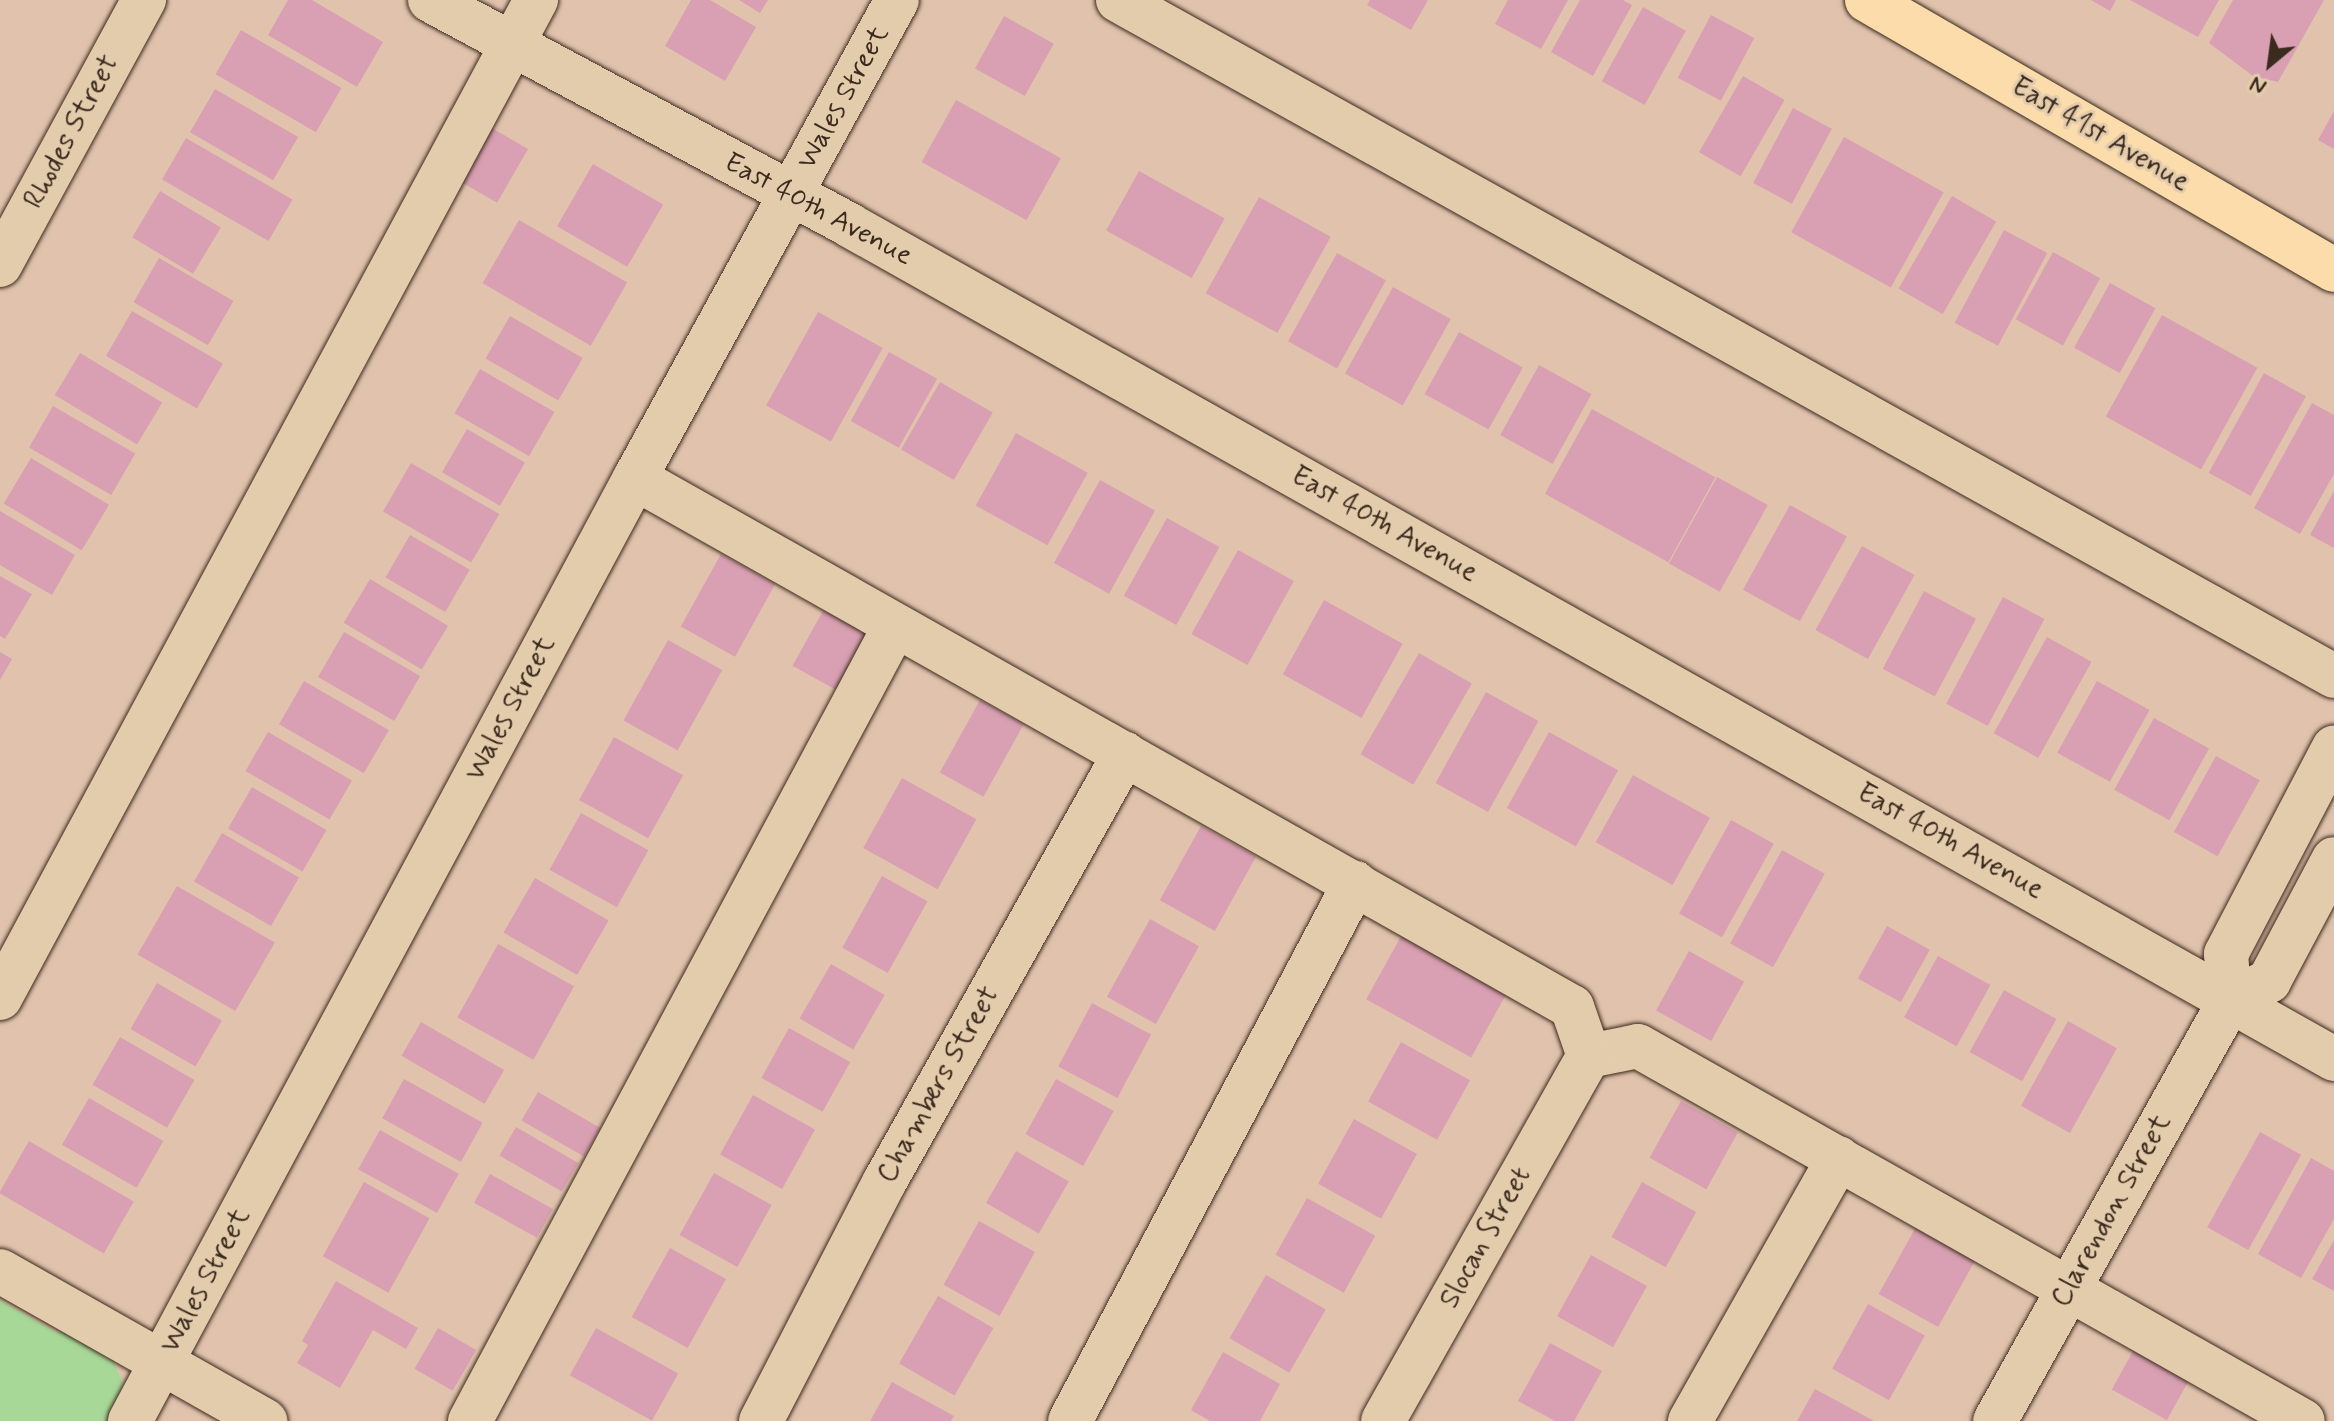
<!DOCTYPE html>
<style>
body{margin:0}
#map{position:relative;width:2334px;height:1421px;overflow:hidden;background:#e1c3ad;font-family:Mynerve,sans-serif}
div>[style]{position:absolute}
.green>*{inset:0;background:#a8d898}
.building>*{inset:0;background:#d8a0b2;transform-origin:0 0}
.roads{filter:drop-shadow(0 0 2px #3b2a1e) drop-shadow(0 0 2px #3b2a1e)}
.minor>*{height:44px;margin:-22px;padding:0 22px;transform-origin:22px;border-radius:22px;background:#e3ccac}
.major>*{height:44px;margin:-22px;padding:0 22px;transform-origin:22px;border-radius:22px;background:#fddcac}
span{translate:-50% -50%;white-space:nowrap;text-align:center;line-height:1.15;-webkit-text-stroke:6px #e3ccac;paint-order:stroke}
.street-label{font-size:28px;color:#3b2a1e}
.north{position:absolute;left:2230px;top:24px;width:80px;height:80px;-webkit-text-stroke:6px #e3ccac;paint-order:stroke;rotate:209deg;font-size:22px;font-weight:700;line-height:32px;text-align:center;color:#3b2a1e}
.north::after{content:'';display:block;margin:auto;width:28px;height:36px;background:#3b2a1e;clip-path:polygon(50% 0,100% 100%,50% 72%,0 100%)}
</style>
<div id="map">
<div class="green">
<div style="clip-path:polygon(0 1300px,56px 1332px,71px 1331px,113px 1360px,123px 1383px,110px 1421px,0 1421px)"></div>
</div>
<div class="building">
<div style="clip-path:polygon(288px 0,312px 0,383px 42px,357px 87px,268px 35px)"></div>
<div style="clip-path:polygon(691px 0,710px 0,756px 27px,725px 81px,665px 46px)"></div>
<div style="clip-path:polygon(739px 0,768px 0,760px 13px)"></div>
<div style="clip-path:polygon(1370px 0,1428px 0,1411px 30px,1367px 5px)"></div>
<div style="clip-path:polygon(1508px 0,1568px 0,1541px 49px,1495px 24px)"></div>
<div style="clip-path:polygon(1580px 0,1623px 0,1632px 5px,1593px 76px,1551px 52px)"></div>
<div style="clip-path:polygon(2091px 0,2116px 0,2110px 11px)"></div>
<div style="clip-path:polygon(2130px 0,2219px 0,2198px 37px)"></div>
<div style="clip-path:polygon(2233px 0,2324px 0,2278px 82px,2253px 76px,2209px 43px)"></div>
<div style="left:1643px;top:7px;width:49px;height:85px;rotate:29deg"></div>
<div style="left:1711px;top:15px;width:49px;height:71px;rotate:28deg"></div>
<div style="left:1004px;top:16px;width:57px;height:60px;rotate:29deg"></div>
<div style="left:241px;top:30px;width:116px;height:51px;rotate:30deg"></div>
<div style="left:1743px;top:76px;width:48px;height:88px;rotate:30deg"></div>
<div style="left:215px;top:89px;width:96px;height:50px;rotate:30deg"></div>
<div style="left:956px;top:100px;width:120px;height:71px;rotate:29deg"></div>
<div style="left:1793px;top:108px;width:44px;height:85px;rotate:28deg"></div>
<div style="clip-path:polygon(2334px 111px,2334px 149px,2318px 140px)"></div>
<div style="left:490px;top:127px;width:44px;height:62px;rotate:30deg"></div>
<div style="left:1844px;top:137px;width:114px;height:109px;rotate:29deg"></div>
<div style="left:186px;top:138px;width:123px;height:48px;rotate:30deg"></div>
<div style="left:593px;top:164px;width:81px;height:72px;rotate:30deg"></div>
<div style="left:1139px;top:171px;width:98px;height:68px;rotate:29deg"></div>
<div style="left:160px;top:191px;width:71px;height:54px;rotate:31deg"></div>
<div style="left:1952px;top:196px;width:51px;height:107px;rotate:30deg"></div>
<div style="left:1259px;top:197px;width:82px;height:110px;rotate:29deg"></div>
<div style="left:519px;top:220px;width:125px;height:73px;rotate:30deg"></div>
<div style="left:2004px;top:230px;width:49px;height:105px;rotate:28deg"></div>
<div style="left:2053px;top:252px;width:54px;height:77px;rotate:29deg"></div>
<div style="left:1337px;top:253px;width:56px;height:101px;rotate:29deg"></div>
<div style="left:159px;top:258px;width:86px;height:51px;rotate:30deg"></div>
<div style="left:2110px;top:283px;width:52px;height:74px;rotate:29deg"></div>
<div style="left:1393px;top:287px;width:66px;height:99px;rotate:29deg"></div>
<div style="left:132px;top:311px;width:105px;height:52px;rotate:30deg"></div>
<div style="left:818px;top:312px;width:74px;height:107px;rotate:29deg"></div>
<div style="left:2162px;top:315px;width:109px;height:116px;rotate:29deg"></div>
<div style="left:510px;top:316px;width:84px;height:49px;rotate:30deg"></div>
<div style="left:1459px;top:332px;width:73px;height:71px;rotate:29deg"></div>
<div style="left:889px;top:352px;width:55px;height:79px;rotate:29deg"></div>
<div style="left:80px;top:353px;width:96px;height:49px;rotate:31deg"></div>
<div style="left:1539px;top:365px;width:60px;height:80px;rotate:29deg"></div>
<div style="left:480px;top:369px;width:86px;height:51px;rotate:30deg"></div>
<div style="left:2264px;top:373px;width:48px;height:114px;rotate:29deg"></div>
<div style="left:940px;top:382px;width:61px;height:78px;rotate:30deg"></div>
<div style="clip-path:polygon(2312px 403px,2334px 415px,2334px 474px,2300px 534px,2254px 508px)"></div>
<div style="left:53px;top:406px;width:95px;height:48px;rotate:30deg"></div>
<div style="left:1592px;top:409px;width:141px;height:97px;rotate:29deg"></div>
<div style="left:467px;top:429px;width:67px;height:50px;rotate:30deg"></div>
<div style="left:1016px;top:433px;width:82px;height:83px;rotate:29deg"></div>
<div style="left:31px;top:458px;width:91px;height:53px;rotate:31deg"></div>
<div style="left:411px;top:463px;width:102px;height:56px;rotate:30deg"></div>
<div style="left:1717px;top:477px;width:58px;height:99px;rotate:29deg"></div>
<div style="left:1100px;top:480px;width:63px;height:95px;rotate:29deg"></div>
<div style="clip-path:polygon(2334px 491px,2334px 548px,2310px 535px)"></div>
<div style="left:1790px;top:505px;width:65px;height:97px;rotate:29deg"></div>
<div style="clip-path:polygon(0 511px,75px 555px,52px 595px,0 565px)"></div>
<div style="left:1167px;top:518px;width:60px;height:89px;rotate:29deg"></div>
<div style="left:410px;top:535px;width:69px;height:49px;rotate:30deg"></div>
<div style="left:1862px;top:546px;width:60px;height:96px;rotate:29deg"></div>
<div style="left:1238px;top:550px;width:64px;height:96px;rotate:29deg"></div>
<div style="left:721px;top:554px;width:62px;height:83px;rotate:29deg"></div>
<div style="clip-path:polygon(0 576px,32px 594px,5px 639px,0 636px)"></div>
<div style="left:370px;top:579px;width:91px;height:51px;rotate:31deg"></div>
<div style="left:1924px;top:591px;width:59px;height:88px;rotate:28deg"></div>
<div style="left:2003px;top:597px;width:47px;height:121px;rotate:28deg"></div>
<div style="left:1324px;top:600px;width:90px;height:85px;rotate:29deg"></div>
<div style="left:824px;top:609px;width:50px;height:65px;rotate:29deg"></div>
<div style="left:344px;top:632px;width:88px;height:52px;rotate:30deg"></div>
<div style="left:2047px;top:637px;width:51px;height:110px;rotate:29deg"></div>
<div style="left:668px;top:640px;width:62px;height:92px;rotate:29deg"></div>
<div style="clip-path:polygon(0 652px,12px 659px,0 680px)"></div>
<div style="left:1419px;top:653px;width:61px;height:117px;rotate:30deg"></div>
<div style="left:304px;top:681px;width:98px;height:50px;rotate:30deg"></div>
<div style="left:2097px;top:681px;width:60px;height:82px;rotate:29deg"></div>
<div style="left:1486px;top:692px;width:60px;height:104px;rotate:29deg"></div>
<div style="left:980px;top:700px;width:50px;height:83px;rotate:29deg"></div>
<div style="left:2154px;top:718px;width:63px;height:82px;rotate:29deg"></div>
<div style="left:268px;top:732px;width:97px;height:45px;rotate:30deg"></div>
<div style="left:1549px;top:732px;width:79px;height:87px;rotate:29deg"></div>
<div style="left:614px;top:737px;width:79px;height:72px;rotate:29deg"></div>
<div style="left:2216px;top:756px;width:50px;height:87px;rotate:29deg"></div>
<div style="left:1633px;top:775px;width:88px;height:77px;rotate:29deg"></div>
<div style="left:902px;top:778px;width:85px;height:80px;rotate:29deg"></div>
<div style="left:252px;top:787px;width:86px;height:48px;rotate:30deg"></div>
<div style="left:581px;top:813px;width:77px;height:65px;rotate:29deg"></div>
<div style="left:1731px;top:820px;width:49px;height:107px;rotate:29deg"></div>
<div style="left:1201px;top:826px;width:63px;height:85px;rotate:29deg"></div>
<div style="left:222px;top:833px;width:89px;height:56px;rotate:30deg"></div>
<div style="left:1782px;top:850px;width:49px;height:107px;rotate:29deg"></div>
<div style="left:882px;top:876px;width:52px;height:82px;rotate:29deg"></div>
<div style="left:535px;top:878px;width:85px;height:63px;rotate:30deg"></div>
<div style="left:177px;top:886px;width:113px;height:79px;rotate:30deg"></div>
<div style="left:1150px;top:919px;width:56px;height:89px;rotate:29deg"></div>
<div style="left:1887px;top:926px;width:49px;height:60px;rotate:29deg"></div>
<div style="left:1404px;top:931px;width:120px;height:78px;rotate:29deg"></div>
<div style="left:498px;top:944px;width:87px;height:84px;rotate:29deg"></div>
<div style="left:1689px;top:951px;width:63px;height:68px;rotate:29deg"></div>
<div style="left:1938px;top:956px;width:60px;height:70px;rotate:29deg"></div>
<div style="left:831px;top:964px;width:62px;height:63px;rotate:30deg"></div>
<div style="left:157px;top:983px;width:75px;height:53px;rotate:30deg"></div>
<div style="left:2004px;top:990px;width:60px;height:71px;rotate:29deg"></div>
<div style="left:1092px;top:1003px;width:67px;height:72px;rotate:28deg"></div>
<div style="left:2068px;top:1021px;width:56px;height:97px;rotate:29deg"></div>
<div style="left:421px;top:1022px;width:96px;height:39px;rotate:30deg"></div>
<div style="left:789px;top:1028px;width:70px;height:57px;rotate:29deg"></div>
<div style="left:120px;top:1037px;width:86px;height:55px;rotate:30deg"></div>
<div style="left:1401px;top:1042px;width:79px;height:68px;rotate:29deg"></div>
<div style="left:404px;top:1079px;width:90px;height:45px;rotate:29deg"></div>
<div style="left:1056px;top:1079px;width:66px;height:63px;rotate:29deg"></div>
<div style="left:538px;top:1092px;width:72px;height:33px;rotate:30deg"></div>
<div style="left:753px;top:1095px;width:71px;height:68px;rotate:29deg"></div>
<div style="left:89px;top:1098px;width:86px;height:54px;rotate:30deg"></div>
<div style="left:1681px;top:1101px;width:65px;height:65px;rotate:29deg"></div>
<div style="left:1354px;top:1119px;width:72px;height:74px;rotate:29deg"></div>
<div style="left:516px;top:1127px;width:72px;height:33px;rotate:30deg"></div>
<div style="left:380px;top:1130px;width:90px;height:45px;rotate:29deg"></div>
<div style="left:2260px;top:1132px;width:47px;height:109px;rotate:29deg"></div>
<div style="left:29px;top:1141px;width:121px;height:60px;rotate:30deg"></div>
<div style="left:1016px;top:1151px;width:61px;height:60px;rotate:30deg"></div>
<div style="clip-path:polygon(2311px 1158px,2334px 1171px,2334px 1219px,2301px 1278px,2258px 1254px)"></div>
<div style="left:714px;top:1173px;width:66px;height:71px;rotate:29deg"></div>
<div style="left:490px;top:1174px;width:72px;height:33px;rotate:29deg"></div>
<div style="left:364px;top:1182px;width:75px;height:85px;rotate:29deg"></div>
<div style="left:1642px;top:1182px;width:62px;height:63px;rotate:29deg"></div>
<div style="left:1307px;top:1198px;width:78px;height:65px;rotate:29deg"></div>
<div style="left:979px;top:1221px;width:64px;height:73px;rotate:29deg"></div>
<div style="left:1917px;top:1225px;width:68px;height:79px;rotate:29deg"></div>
<div style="clip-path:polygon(2334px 1240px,2334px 1291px,2312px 1279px)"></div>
<div style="left:670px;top:1248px;width:64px;height:79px;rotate:29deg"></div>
<div style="left:1591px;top:1255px;width:64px;height:70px;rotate:29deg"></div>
<div style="left:1266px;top:1275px;width:69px;height:73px;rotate:30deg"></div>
<div style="clip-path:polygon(336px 1281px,418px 1328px,406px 1349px,373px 1330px,340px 1388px,297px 1363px,308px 1345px,302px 1341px)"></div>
<div style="left:938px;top:1296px;width:64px;height:78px;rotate:30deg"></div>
<div style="left:1868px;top:1304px;width:65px;height:74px;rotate:29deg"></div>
<div style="left:438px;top:1328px;width:44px;height:47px;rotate:30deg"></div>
<div style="left:596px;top:1328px;width:94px;height:54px;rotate:29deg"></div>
<div style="clip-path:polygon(1550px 1343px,1602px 1371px,1574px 1421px,1555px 1421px,1518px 1401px)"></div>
<div style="left:2137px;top:1344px;width:63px;height:52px;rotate:29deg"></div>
<div style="clip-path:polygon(1223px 1352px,1280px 1384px,1260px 1421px,1210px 1421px,1191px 1410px)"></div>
<div style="clip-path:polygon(892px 1382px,954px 1416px,951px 1421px,870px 1421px)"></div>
<div style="clip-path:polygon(1815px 1389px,1874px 1421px,1797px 1421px)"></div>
</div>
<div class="roads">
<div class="minor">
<div style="left:430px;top:0;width:476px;rotate:28.2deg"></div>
<div style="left:849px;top:225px;width:1703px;rotate:29.32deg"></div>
<div style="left:1118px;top:0;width:1391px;rotate:29.07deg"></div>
<div style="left:0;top:265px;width:302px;rotate:-61.5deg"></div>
<div style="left:635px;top:478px;width:1076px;rotate:29.45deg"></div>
<div style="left:1572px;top:1007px;width:52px;rotate:70.9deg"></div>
<div style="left:1589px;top:1056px;width:50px;rotate:-11.5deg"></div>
<div style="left:1638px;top:1046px;width:763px;rotate:29.42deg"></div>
<div style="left:0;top:998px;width:1133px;rotate:-61.76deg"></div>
<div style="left:2230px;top:1001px;width:47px;rotate:-94.9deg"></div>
<div style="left:2226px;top:954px;width:233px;rotate:-62.4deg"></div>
<div style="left:0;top:1271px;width:305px;rotate:29.5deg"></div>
<div style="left:130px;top:1421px;width:1070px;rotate:-61.83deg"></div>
<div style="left:635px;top:478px;width:545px;rotate:-61.27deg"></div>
<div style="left:470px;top:1421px;width:901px;rotate:-61.87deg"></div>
<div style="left:761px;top:1421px;width:270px;rotate:-62.7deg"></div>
<div style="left:885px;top:1181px;width:490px;rotate:-60.7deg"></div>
<div style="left:1070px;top:1421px;width:609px;rotate:-62.09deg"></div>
<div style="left:1383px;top:1421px;width:419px;rotate:-60.6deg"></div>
<div style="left:1690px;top:1421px;width:302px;rotate:-60.5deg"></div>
<div style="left:1995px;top:1421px;width:481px;rotate:-60.8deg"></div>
<div style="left:2230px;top:1001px;width:44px;rotate:-27.1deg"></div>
<div style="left:2269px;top:981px;width:138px;rotate:-62deg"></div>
</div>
<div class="major">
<div style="left:1867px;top:0;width:539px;rotate:30.03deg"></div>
</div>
</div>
<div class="street-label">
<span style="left:844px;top:98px;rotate:-61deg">Wales Street</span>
<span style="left:72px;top:132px;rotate:-62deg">Rhodes Street</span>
<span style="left:2100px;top:135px;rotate:30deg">East 41st Avenue</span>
<span style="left:818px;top:210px;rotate:28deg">East 40th Avenue</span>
<span style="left:1384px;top:525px;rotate:29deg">East 40th Avenue</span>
<span style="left:511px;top:709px;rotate:-62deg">Wales Street</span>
<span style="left:1950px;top:842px;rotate:29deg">East 40th Avenue</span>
<span style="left:939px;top:1085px;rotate:-61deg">Chambers Street</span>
<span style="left:2112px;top:1211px;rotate:-61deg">Clarendon Street</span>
<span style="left:1486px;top:1238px;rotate:-61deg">Slocan Street</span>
<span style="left:206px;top:1281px;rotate:-62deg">Wales Street</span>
</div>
<div class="north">N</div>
</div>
